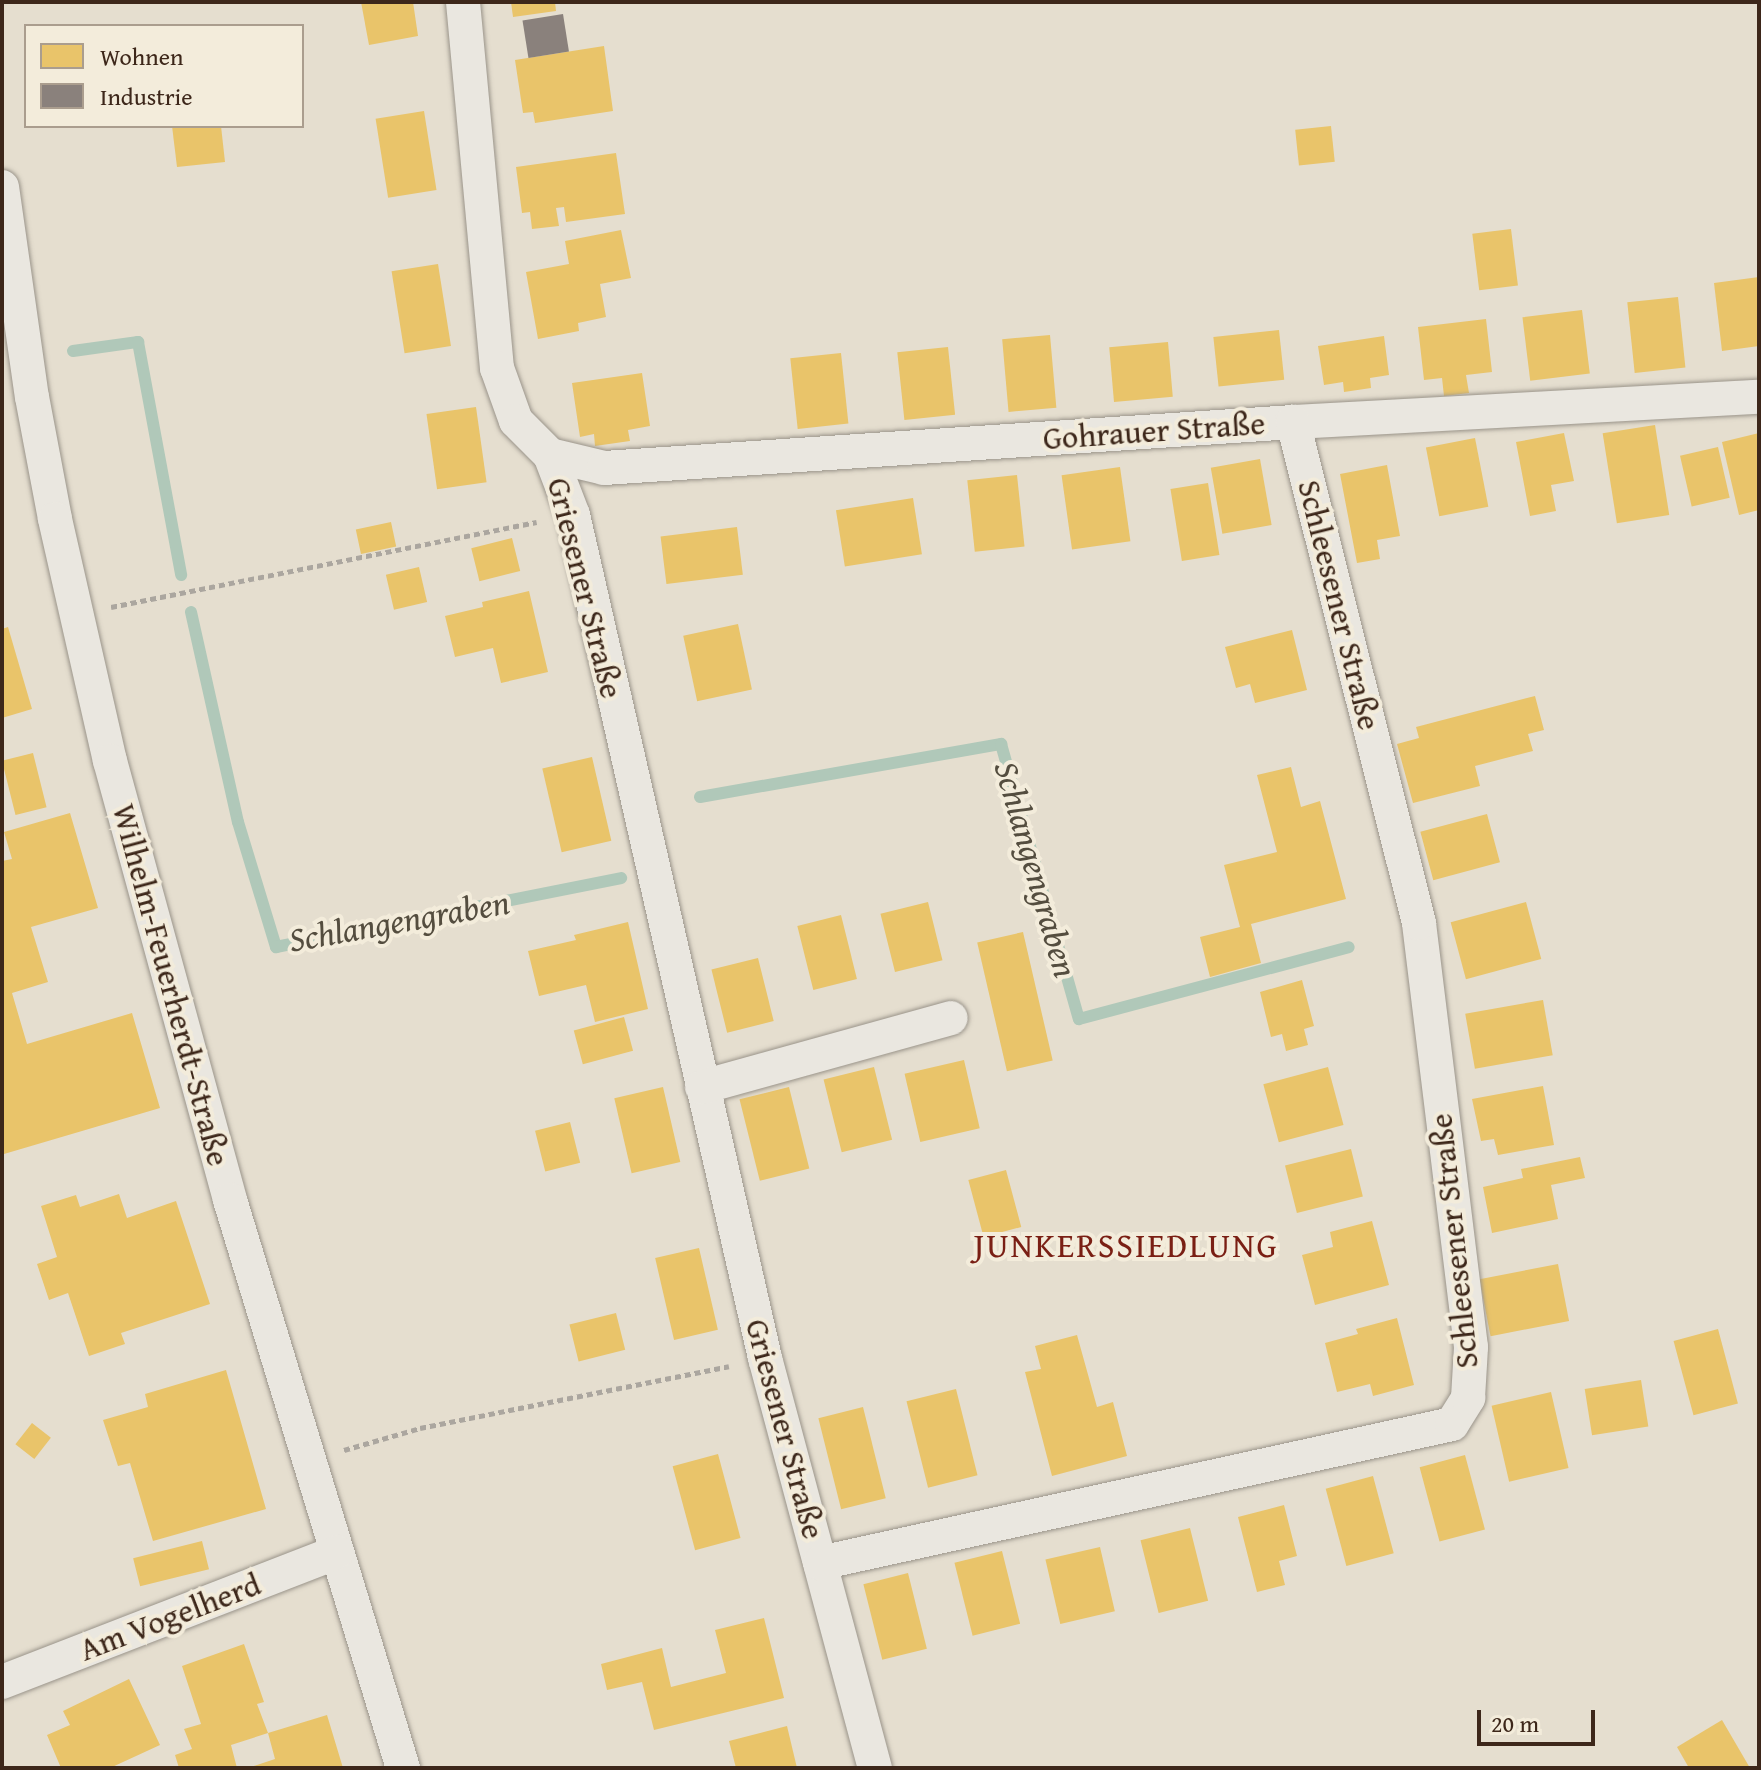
<!DOCTYPE html>
<meta charset="utf-8">
<style>
body{margin:0}
#map{position:relative;width:1761px;height:1770px;overflow:hidden;background:#e5decf;font-family:"Gentium Book Plus",serif}
div>[style]{position:absolute}
.homes>*{inset:0;background:#e9c46a;transform-origin:0 0}
.industry>*{inset:0;background:#8a817c;transform-origin:0 0}
.stream>*{height:12px;margin:-6px;padding:0 6px;transform-origin:6px;border-radius:6px;background:#b0c8b9}
.path>*{height:5px;margin-top:-2.5px;transform-origin:0;background:repeating-linear-gradient(90deg,#aba69f 0 6px,transparent 0 10px)}
.roads{filter:drop-shadow(0 0 2px #9a948a) drop-shadow(0 0 2px #9a948a)}
.minor>*{height:34px;margin:-17px;padding:0 17px;transform-origin:17px;border-radius:17px;background:#eae7e0}
span{translate:-50% -50%;white-space:nowrap;text-align:center;line-height:1.15;-webkit-text-stroke:8px #f3ecdb;paint-order:stroke}
.street-label{font-size:32px;color:#3d271a}
.water-label{font-size:34px;color:#544d3f;font-style:italic}
.neighbourhood-label{font-size:34px;color:#7a1f14;letter-spacing:2px}
.frame{position:absolute;inset:0;border:4px solid #3d271a;pointer-events:none}
.legend{position:absolute;left:24px;top:24px;width:280px;height:104px;box-sizing:border-box;background:#f3ecdb;border:2px solid #aa9d8e;margin:0;padding:10px 14px;list-style:none;font-size:24px;color:#3d271a}
.legend li{display:flex;align-items:center;gap:16px;height:40px}
.legend b{width:40px;border:2px solid #aa9d8e}
.scale{position:absolute;left:1477px;top:1710px;width:118px;height:36px;box-sizing:border-box;border:4px solid #3d271a;border-top:0;padding-left:10px;font-size:24px;line-height:28px;white-space:nowrap;color:#3d271a;-webkit-text-stroke:6px #f3ecdb;paint-order:stroke}
</style>
<div id="map">
<div class="homes">
<div style="clip-path:polygon(361px 2px,413px 2px,418px 36px,369px 45px)"></div>
<div style="clip-path:polygon(511px 2px,555px 2px,556px 11px,513px 17px)"></div>
<div style="clip-path:polygon(604px 46px,613px 111px,535px 123px,533px 112px,523px 113px,515px 60px)"></div>
<div style="left:424px;top:111px;width:80px;height:49px;rotate:81deg"></div>
<div style="clip-path:polygon(172px 126px,221px 126px,225px 162px,177px 167px)"></div>
<div style="left:1331px;top:126px;width:36px;height:36px;rotate:84deg"></div>
<div style="clip-path:polygon(616px 153px,625px 214px,566px 222px,564px 207px,556px 208px,559px 226px,532px 229px,530px 212px,522px 213px,516px 167px)"></div>
<div style="left:1511px;top:229px;width:57px;height:39px;rotate:83deg"></div>
<div style="clip-path:polygon(621px 230px,631px 278px,600px 284px,606px 317px,578px 323px,579px 331px,538px 339px,526px 272px,569px 264px,565px 241px)"></div>
<div style="left:438px;top:264px;width:83px;height:47px;rotate:81deg"></div>
<div style="clip-path:polygon(1759px 277px,1759px 346px,1722px 351px,1714px 283px)"></div>
<div style="left:1678px;top:297px;width:71px;height:51px;rotate:84deg"></div>
<div style="left:1582px;top:310px;width:64px;height:60px;rotate:83deg"></div>
<div style="clip-path:polygon(1486px 319px,1492px 372px,1466px 375px,1469px 393px,1444px 396px,1442px 378px,1424px 380px,1418px 327px)"></div>
<div style="left:1279px;top:330px;width:50px;height:66px;rotate:84deg"></div>
<div style="left:1050px;top:335px;width:73px;height:48px;rotate:85deg"></div>
<div style="clip-path:polygon(1384px 336px,1389px 375px,1370px 378px,1371px 388px,1344px 392px,1343px 382px,1324px 385px,1318px 346px)"></div>
<div style="left:1168px;top:342px;width:55px;height:59px;rotate:85deg"></div>
<div style="left:948px;top:347px;width:68px;height:51px;rotate:84deg"></div>
<div style="left:841px;top:353px;width:71px;height:51px;rotate:84deg"></div>
<div style="clip-path:polygon(642px 373px,650px 426px,628px 430px,630px 441px,595px 446px,594px 434px,580px 437px,572px 383px)"></div>
<div style="left:476px;top:407px;width:76px;height:50px;rotate:82deg"></div>
<div style="left:1655px;top:425px;width:91px;height:53px;rotate:81deg"></div>
<div style="clip-path:polygon(1564px 433px,1574px 481px,1551px 485px,1556px 511px,1530px 516px,1516px 442px)"></div>
<div style="clip-path:polygon(1759px 433px,1759px 510px,1739px 515px,1722px 442px)"></div>
<div style="left:1475px;top:438px;width:70px;height:50px;rotate:79deg"></div>
<div style="left:1718px;top:447px;width:52px;height:39px;rotate:77deg"></div>
<div style="left:1260px;top:459px;width:67px;height:50px;rotate:80deg"></div>
<div style="clip-path:polygon(1387px 465px,1400px 536px,1377px 540px,1380px 559px,1357px 563px,1340px 474px)"></div>
<div style="left:1120px;top:467px;width:75px;height:59px;rotate:82deg"></div>
<div style="left:1017px;top:475px;width:72px;height:50px;rotate:84deg"></div>
<div style="left:1208px;top:483px;width:73px;height:38px;rotate:81deg"></div>
<div style="left:913px;top:498px;width:57px;height:78px;rotate:81deg"></div>
<div style="left:391px;top:522px;width:25px;height:36px;rotate:78deg"></div>
<div style="left:737px;top:527px;width:48px;height:77px;rotate:83deg"></div>
<div style="left:512px;top:538px;width:34px;height:42px;rotate:76deg"></div>
<div style="left:419px;top:567px;width:36px;height:34px;rotate:77deg"></div>
<div style="clip-path:polygon(529px 591px,548px 672px,501px 683px,493px 648px,455px 657px,445px 616px,483px 607px,482px 602px)"></div>
<div style="left:738px;top:624px;width:67px;height:56px;rotate:78deg"></div>
<div style="clip-path:polygon(8px 627px,32px 709px,2px 718px,2px 629px)"></div>
<div style="clip-path:polygon(1292px 630px,1307px 690px,1255px 703px,1250px 684px,1236px 688px,1225px 647px)"></div>
<div style="clip-path:polygon(1535px 696px,1544px 730px,1528px 734px,1533px 751px,1475px 766px,1480px 786px,1413px 803px,1397px 744px,1419px 738px,1416px 727px)"></div>
<div style="left:33px;top:753px;width:56px;height:32px;rotate:76deg"></div>
<div style="left:592px;top:757px;width:86px;height:51px;rotate:77deg"></div>
<div style="clip-path:polygon(1291px 767px,1301px 807px,1320px 801px,1346px 899px,1251px 924px,1261px 963px,1210px 977px,1200px 937px,1240px 927px,1224px 865px,1277px 852px,1257px 775px)"></div>
<div style="clip-path:polygon(70px 813px,98px 908px,31px 927px,48px 982px,12px 993px,27px 1044px,132px 1013px,160px 1108px,4px 1154px,2px 861px,12px 859px,4px 832px)"></div>
<div style="left:1487px;top:814px;width:50px;height:69px;rotate:75deg"></div>
<div style="left:928px;top:902px;width:60px;height:49px;rotate:76deg"></div>
<div style="left:1526px;top:902px;width:59px;height:78px;rotate:75deg"></div>
<div style="left:841px;top:915px;width:66px;height:45px;rotate:76deg"></div>
<div style="clip-path:polygon(628px 922px,648px 1009px,595px 1022px,586px 985px,539px 996px,528px 951px,576px 940px,574px 935px)"></div>
<div style="left:1023px;top:932px;width:132px;height:47px;rotate:77deg"></div>
<div style="left:758px;top:958px;width:65px;height:48px;rotate:76deg"></div>
<div style="clip-path:polygon(1302px 980px,1314px 1026px,1304px 1029px,1308px 1045px,1286px 1051px,1282px 1034px,1271px 1037px,1260px 992px)"></div>
<div style="left:1543px;top:1000px;width:56px;height:79px;rotate:80deg"></div>
<div style="left:624px;top:1017px;width:35px;height:52px;rotate:75deg"></div>
<div style="left:964px;top:1060px;width:70px;height:61px;rotate:77deg"></div>
<div style="left:874px;top:1067px;width:75px;height:52px;rotate:76deg"></div>
<div style="left:1328px;top:1067px;width:60px;height:67px;rotate:75deg"></div>
<div style="clip-path:polygon(1543px 1086px,1554px 1145px,1498px 1155px,1494px 1139px,1481px 1141px,1472px 1099px)"></div>
<div style="left:663px;top:1087px;width:77px;height:50px;rotate:77deg"></div>
<div style="left:789px;top:1087px;width:84px;height:51px;rotate:76deg"></div>
<div style="left:570px;top:1122px;width:42px;height:36px;rotate:76deg"></div>
<div style="left:1351px;top:1149px;width:49px;height:68px;rotate:76deg"></div>
<div style="clip-path:polygon(1580px 1157px,1585px 1178px,1551px 1185px,1558px 1219px,1492px 1233px,1483px 1187px,1523px 1178px,1521px 1169px)"></div>
<div style="left:1006px;top:1170px;width:59px;height:39px;rotate:75deg"></div>
<div style="clip-path:polygon(119px 1194px,127px 1218px,176px 1201px,210px 1304px,121px 1333px,125px 1344px,89px 1356px,68px 1293px,49px 1300px,37px 1264px,57px 1257px,41px 1206px,76px 1195px,80px 1207px)"></div>
<div style="clip-path:polygon(1372px 1221px,1389px 1285px,1315px 1305px,1302px 1255px,1333px 1247px,1330px 1232px)"></div>
<div style="left:699px;top:1248px;width:84px;height:45px;rotate:77deg"></div>
<div style="left:1558px;top:1264px;width:58px;height:80px;rotate:79deg"></div>
<div style="left:616px;top:1313px;width:38px;height:48px;rotate:76deg"></div>
<div style="clip-path:polygon(1397px 1318px,1414px 1385px,1373px 1396px,1370px 1384px,1337px 1392px,1325px 1343px,1358px 1334px,1356px 1329px)"></div>
<div style="left:1718px;top:1329px;width:77px;height:46px;rotate:75deg"></div>
<div style="clip-path:polygon(1077px 1335px,1097px 1407px,1113px 1402px,1127px 1456px,1052px 1476px,1025px 1372px,1041px 1369px,1035px 1346px)"></div>
<div style="clip-path:polygon(226px 1370px,266px 1509px,153px 1541px,130px 1463px,118px 1466px,103px 1420px,148px 1407px,145px 1394px)"></div>
<div style="left:1641px;top:1380px;width:47px;height:57px;rotate:81deg"></div>
<div style="left:956px;top:1389px;width:89px;height:51px;rotate:76deg"></div>
<div style="left:1551px;top:1392px;width:78px;height:61px;rotate:77deg"></div>
<div style="left:863px;top:1407px;width:94px;height:46px;rotate:76deg"></div>
<div style="left:32px;top:1423px;width:24px;height:27px;rotate:38deg"></div>
<div style="left:718px;top:1454px;width:87px;height:47px;rotate:75deg"></div>
<div style="left:1465px;top:1455px;width:77px;height:47px;rotate:75deg"></div>
<div style="left:1373px;top:1476px;width:80px;height:49px;rotate:75deg"></div>
<div style="clip-path:polygon(1284px 1505px,1297px 1556px,1279px 1561px,1285px 1585px,1257px 1592px,1238px 1517px)"></div>
<div style="left:1190px;top:1528px;width:75px;height:51px;rotate:76deg"></div>
<div style="left:202px;top:1541px;width:29px;height:71px;rotate:76deg"></div>
<div style="left:1100px;top:1547px;width:66px;height:56px;rotate:77deg"></div>
<div style="left:1002px;top:1551px;width:75px;height:49px;rotate:76deg"></div>
<div style="left:908px;top:1573px;width:78px;height:46px;rotate:76deg"></div>
<div style="clip-path:polygon(764px 1618px,784px 1698px,654px 1730px,642px 1682px,607px 1690px,601px 1664px,662px 1648px,671px 1687px,726px 1673px,715px 1630px)"></div>
<div style="clip-path:polygon(244px 1644px,264px 1702px,257px 1704px,268px 1733px,231px 1745px,237px 1768px,179px 1768px,175px 1755px,192px 1749px,184px 1729px,201px 1724px,182px 1666px)"></div>
<div style="clip-path:polygon(129px 1679px,160px 1745px,110px 1768px,61px 1768px,47px 1735px,70px 1725px,63px 1711px)"></div>
<div style="clip-path:polygon(327px 1715px,343px 1768px,248px 1768px,275px 1759px,268px 1733px)"></div>
<div style="clip-path:polygon(1722px 1720px,1750px 1768px,1689px 1768px,1677px 1747px)"></div>
<div style="clip-path:polygon(787px 1726px,797px 1768px,736px 1768px,729px 1741px)"></div>
</div>
<div class="industry">
<div style="left:563px;top:14px;width:38px;height:41px;rotate:81deg"></div>
</div>
<div class="stream">
<div style="left:73px;top:351px;width:66px;rotate:-7.9deg"></div>
<div style="left:138px;top:342px;width:237px;rotate:79.5deg"></div>
<div style="left:191px;top:612px;width:215px;rotate:77.4deg"></div>
<div style="left:238px;top:822px;width:131px;rotate:73.1deg"></div>
<div style="left:276px;top:947px;width:352px;rotate:-11.3deg"></div>
<div style="left:700px;top:797px;width:306px;rotate:-10deg"></div>
<div style="left:1001px;top:744px;width:286px;rotate:74.2deg"></div>
<div style="left:1079px;top:1019px;width:279px;rotate:-14.9deg"></div>
</div>
<div class="path">
<div style="left:111px;top:607px;width:434px;rotate:-11.3deg"></div>
<div style="left:344px;top:1450px;width:79px;rotate:-16.1deg"></div>
<div style="left:420px;top:1428px;width:315px;rotate:-11.3deg"></div>
</div>
<div class="roads">
<div class="minor">
<div style="left:463px;top:2px;width:368px;rotate:84.7deg"></div>
<div style="left:497px;top:368px;width:56px;rotate:70.3deg"></div>
<div style="left:516px;top:421px;width:48px;rotate:45deg"></div>
<div style="left:550px;top:455px;width:64px;rotate:69deg"></div>
<div style="left:573px;top:515px;width:865px;rotate:77.17deg"></div>
<div style="left:765px;top:1358px;width:424px;rotate:75deg"></div>
<div style="left:2px;top:187px;width:212px;rotate:81.9deg"></div>
<div style="left:32px;top:397px;width:124px;rotate:79.3deg"></div>
<div style="left:55px;top:519px;width:248px;rotate:77.2deg"></div>
<div style="left:110px;top:761px;width:455px;rotate:74.7deg"></div>
<div style="left:230px;top:1200px;width:594px;rotate:73.06deg"></div>
<div style="left:550px;top:455px;width:56px;rotate:13.5deg"></div>
<div style="left:604px;top:468px;width:691px;rotate:-3.82deg"></div>
<div style="left:1293px;top:422px;width:467px;rotate:-3.1deg"></div>
<div style="left:702px;top:1087px;width:258px;rotate:-15.5deg"></div>
<div style="left:820px;top:1563px;width:647px;rotate:-12.4deg"></div>
<div style="left:1452px;top:1424px;width:31px;rotate:-58deg"></div>
<div style="left:1468px;top:1398px;width:51px;rotate:-86.6deg"></div>
<div style="left:1471px;top:1347px;width:427px;rotate:-97deg"></div>
<div style="left:1419px;top:923px;width:517px;rotate:-104.12deg"></div>
<div style="left:2px;top:1682px;width:359px;rotate:-21.2deg"></div>
</div>
</div>
<div class="street-label">
<span style="left:1154px;top:431px;rotate:-4deg">Gohrauer Straße</span>
<span style="left:585px;top:588px;rotate:76deg">Griesener Straße</span>
<span style="left:1339px;top:605px;rotate:76deg">Schleesener Straße</span>
<span style="left:171px;top:985px;rotate:75deg">Wilhelm-Feuerherdt-Straße</span>
<span style="left:1454px;top:1241px;rotate:-96deg">Schleesener Straße</span>
<span style="left:785px;top:1429px;rotate:75deg">Griesener Straße</span>
<span style="left:170px;top:1617px;rotate:-21deg">Am Vogelherd</span>
</div>
<div class="water-label">
<span style="left:1037px;top:869px;rotate:74deg">Schlangengraben</span>
<span style="left:399px;top:920px;rotate:-10deg">Schlangengraben</span>
</div>
<div class="neighbourhood-label">
<span style="left:1126px;top:1245px">JUNKERSSIEDLUNG</span>
</div>
<div class="frame"></div>
<ul class="legend">
<li><b style="height:22px;background:#e9c46a"></b>Wohnen</li>
<li><b style="height:22px;background:#8a817c"></b>Industrie</li>
</ul>
<div class="scale">20 m</div>
</div>
